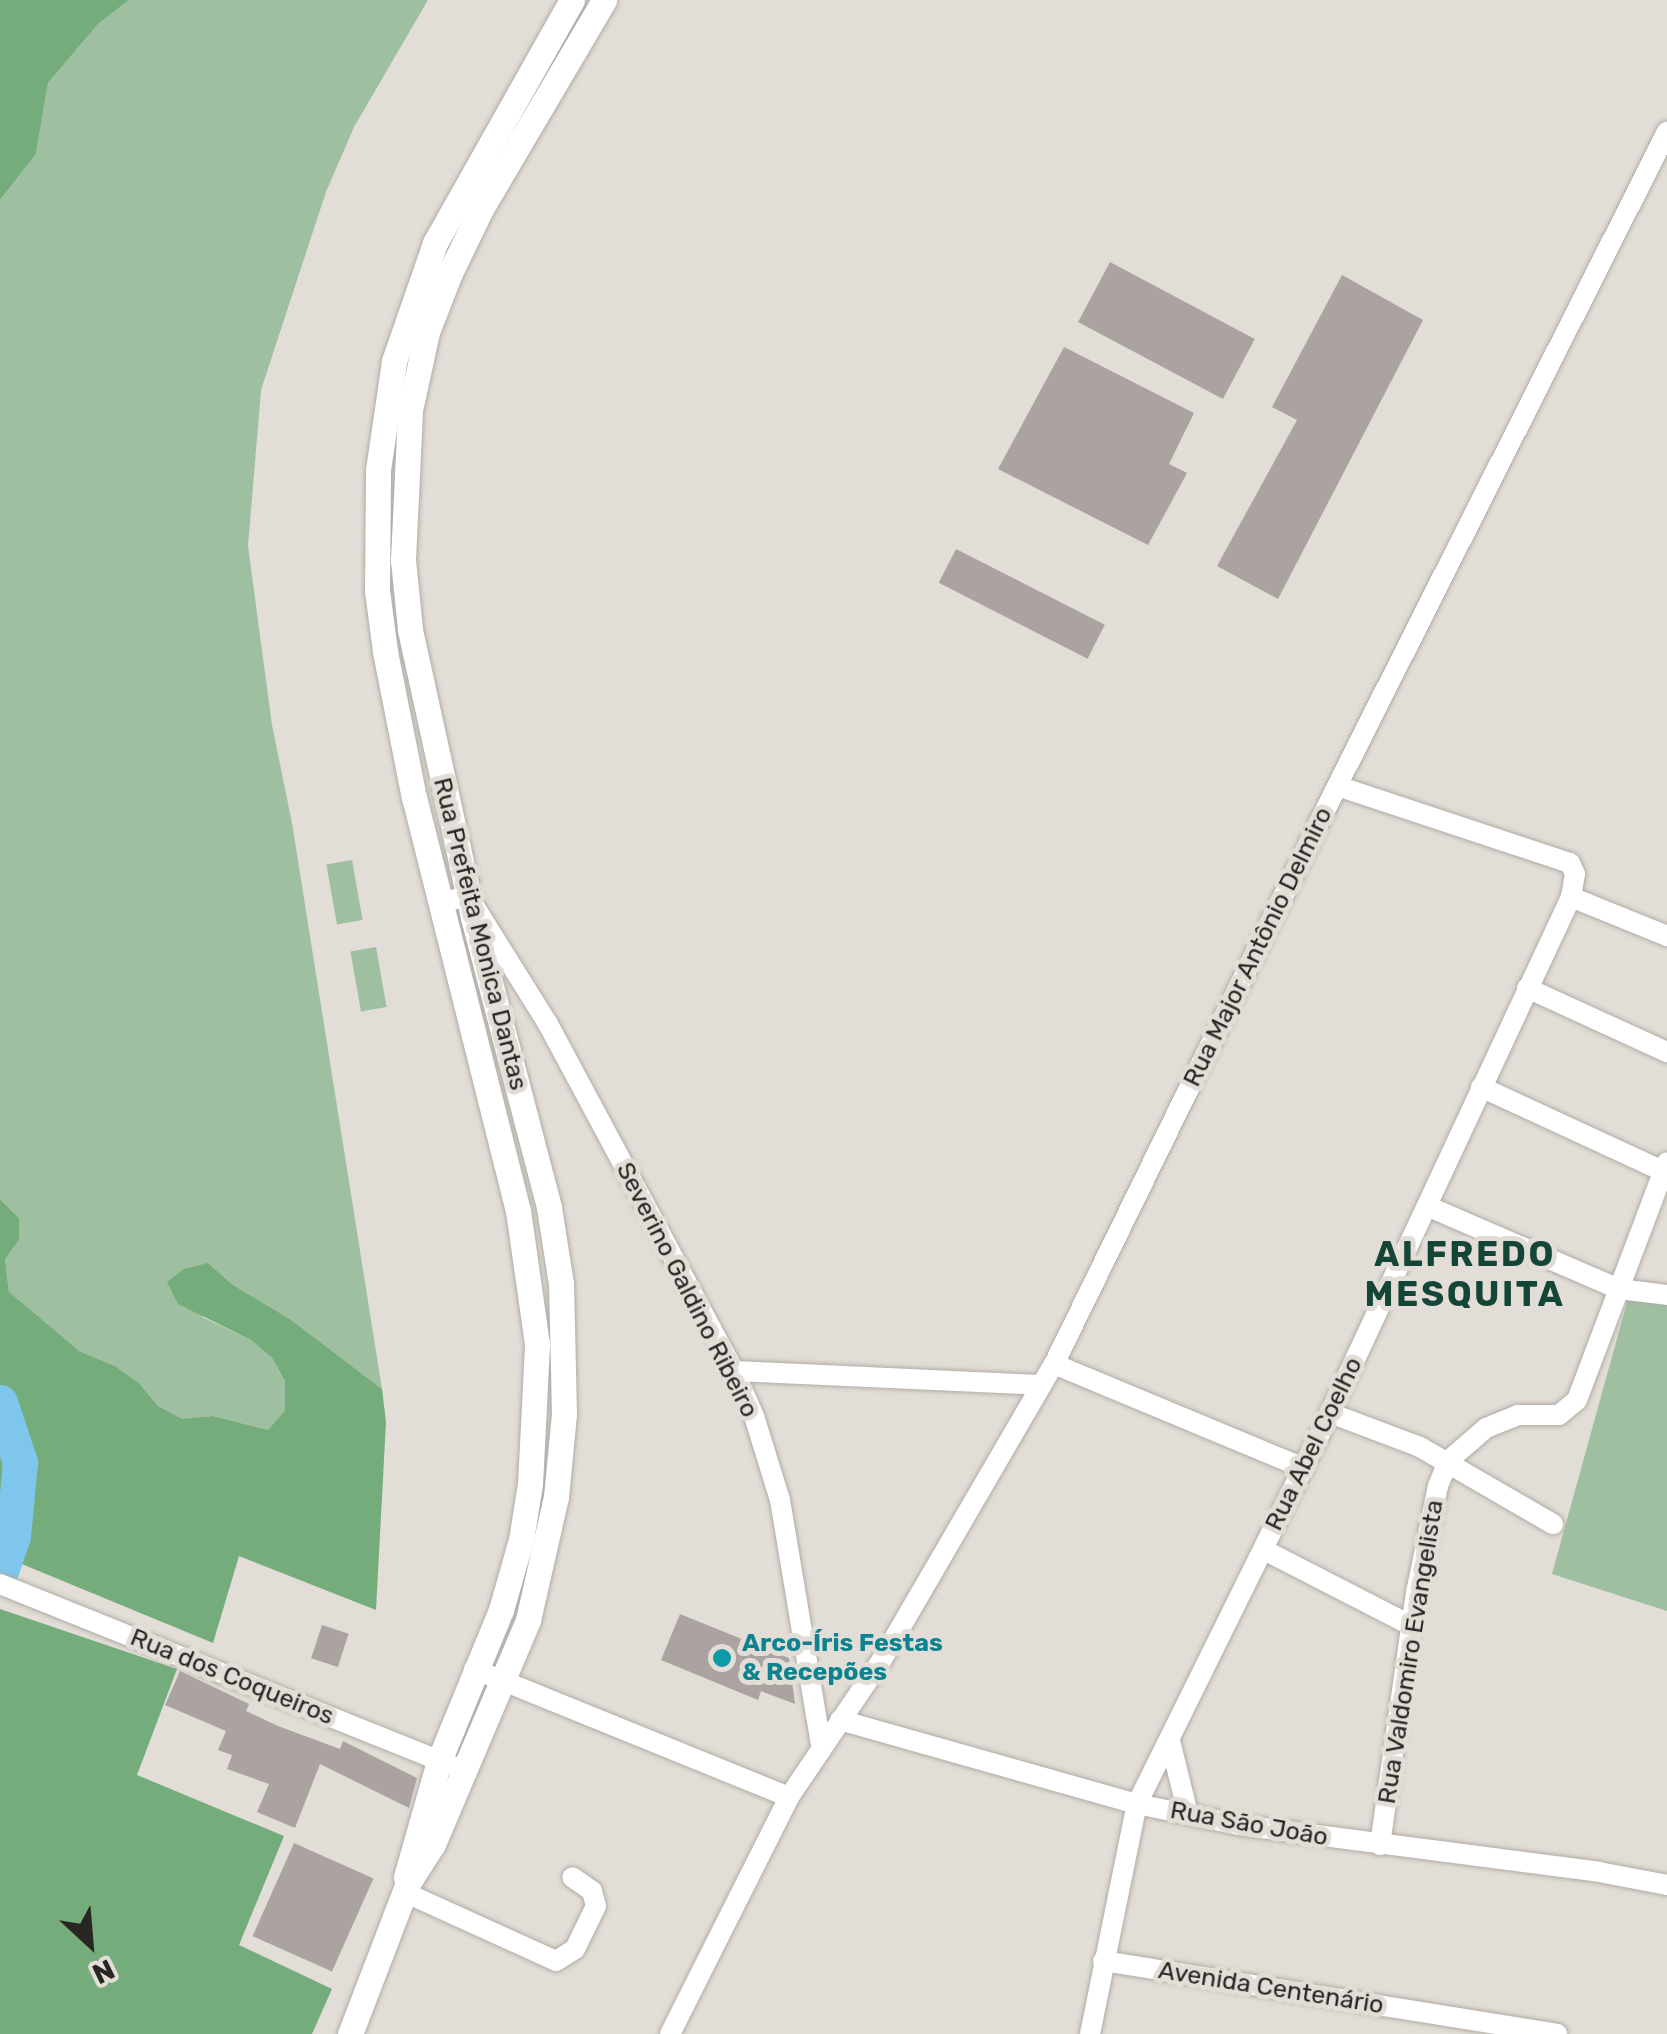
<!DOCTYPE html>
<meta charset="utf-8">
<style>
body{margin:0}
#map{position:relative;width:1667px;height:2034px;overflow:hidden;background:#e2ddd6;font-family:Rubik,sans-serif}
div>[style]{position:absolute}
.green>*{inset:0;background:#9ec0a1;transform-origin:0 0}
.forest>*{inset:0;background:#75ac7c}
.river>*{height:35px;margin:-17.5px;padding:0 17.5px;transform-origin:17.5px;border-radius:17.5px;background:#7fc6ed}
.building>*{inset:0;background:#aba3a0;transform-origin:0 0}
.roads{filter:drop-shadow(0 0 2px #b1aca6) drop-shadow(0 0 2px #b1aca6)}
.minor>*{height:20px;margin:-10px;padding:0 10px;transform-origin:10px;border-radius:10px;background:#fff}
.major>*{height:25px;margin:-12.5px;padding:0 12.5px;transform-origin:12.5px;border-radius:12.5px;background:#fff}
.dots>*{width:28px;height:28px;translate:-50% -50%;box-sizing:border-box;border:5px solid #e2ddd6;border-radius:50%}
span{translate:-50% -50%;white-space:nowrap;text-align:center;line-height:1.15;-webkit-text-stroke:10px #e2ddd6;paint-order:stroke}
.street-label{font-size:25px;color:#272623}
.culture-label{font-size:25px;color:#0d838f;font-weight:700}
.left{translate:0 -50%;text-align:left}
.district-label{font-size:35px;color:#144637;font-weight:700;letter-spacing:2.5px}
.north{position:absolute;left:40px;top:1894px;width:100px;height:100px;-webkit-text-stroke:8px #e2ddd6;paint-order:stroke;rotate:154deg;font-size:28px;font-weight:700;line-height:40px;text-align:center;color:#272623}
.north::after{content:'';display:block;margin:auto;width:35px;height:45px;background:#272623;clip-path:polygon(50% 0,100% 100%,50% 72%,0 100%)}
</style>
<div id="map">
<div class="green">
<div style="clip-path:polygon(129px 0,428px 0,354px 127px,326px 192px,261px 390px,248px 546px,272px 725px,292px 823px,382px 1389px,290px 1319px,233px 1285px,208px 1263px,202px 1317px,251px 1340px,272px 1358px,285px 1381px,285px 1410px,268px 1430px,213px 1416px,182px 1420px,158px 1406px,139px 1383px,115px 1366px,79px 1351px,28px 1310px,9px 1292px,5px 1259px,19px 1240px,19px 1218px,0 1199px,0 200px,36px 154px,48px 83px,98px 24px)"></div>
<div style="left:352px;top:860px;width:61px;height:26px;rotate:80deg"></div>
<div style="left:376px;top:947px;width:61px;height:26px;rotate:80deg"></div>
<div style="clip-path:polygon(1629px 1295px,1667px 1301px,1667px 1611px,1552px 1574px)"></div>
</div>
<div class="forest">
<div style="clip-path:polygon(0 0,129px 0,98px 24px,48px 83px,36px 154px,0 200px)"></div>
<div style="clip-path:polygon(0 1199px,19px 1218px,19px 1240px,5px 1259px,9px 1292px,79px 1351px,115px 1366px,139px 1383px,158px 1406px,182px 1419px,213px 1416px,268px 1430px,285px 1410px,285px 1381px,272px 1358px,251px 1340px,178px 1304px,167px 1282px,184px 1269px,208px 1263px,233px 1285px,290px 1319px,382px 1389px,386px 1422px,376px 1610px,239px 1556px,213px 1643px,0 1555px)"></div>
<div style="clip-path:polygon(0 1609px,177px 1669px,137px 1775px,284px 1836px,239px 1945px,332px 1989px,312px 2034px,0 2034px)"></div>
</div>
<div class="river">
<div style="left:0;top:1402px;width:63px;rotate:71.6deg"></div>
<div style="left:20px;top:1462px;width:74px;rotate:95.4deg"></div>
<div style="left:13px;top:1536px;width:40px;rotate:108.9deg"></div>
</div>
<div class="building">
<div style="left:1110px;top:262px;width:164px;height:68px;rotate:28deg"></div>
<div style="clip-path:polygon(1342px 275px,1423px 320px,1278px 599px,1217px 566px,1297px 420px,1272px 407px)"></div>
<div style="clip-path:polygon(1064px 347px,1194px 413px,1169px 464px,1187px 473px,1148px 545px,998px 469px)"></div>
<div style="left:956px;top:549px;width:167px;height:38px;rotate:27deg"></div>
<div style="clip-path:polygon(680px 1614px,789px 1658px,795px 1704px,761px 1691px,758px 1700px,661px 1660px)"></div>
<div style="left:322px;top:1625px;width:28px;height:35px;rotate:18deg"></div>
<div style="clip-path:polygon(180px 1671px,249px 1704px,246px 1711px,278px 1726px,340px 1749px,343px 1741px,417px 1778px,409px 1808px,320px 1764px,295px 1828px,257px 1812px,269px 1784px,227px 1769px,232px 1755px,218px 1750px,226px 1731px,165px 1705px)"></div>
<div style="left:294px;top:1843px;width:87px;height:102px;rotate:24deg"></div>
</div>
<div class="roads">
<div class="minor">
<div style="left:1571px;top:897px;width:104px;rotate:22.1deg"></div>
<div style="left:441px;top:903px;width:28px;rotate:-15deg"></div>
<div style="left:468px;top:896px;width:151px;rotate:58deg"></div>
<div style="left:548px;top:1024px;width:394px;rotate:61.8deg"></div>
<div style="left:734px;top:1371px;width:49px;rotate:66deg"></div>
<div style="left:754px;top:1416px;width:88px;rotate:72.8deg"></div>
<div style="left:780px;top:1500px;width:249px;rotate:80.5deg"></div>
<div style="left:1527px;top:988px;width:154px;rotate:24.6deg"></div>
<div style="left:1481px;top:1087px;width:200px;rotate:24.8deg"></div>
<div style="left:1427px;top:1206px;width:209px;rotate:23.4deg"></div>
<div style="left:1619px;top:1289px;width:48px;rotate:7.1deg"></div>
<div style="left:1054px;top:1364px;width:271px;rotate:22.6deg"></div>
<div style="left:734px;top:1371px;width:307px;rotate:2.6deg"></div>
<div style="left:1330px;top:1413px;width:96px;rotate:20.7deg"></div>
<div style="left:1420px;top:1447px;width:154px;rotate:30.1deg"></div>
<div style="left:1264px;top:1550px;width:166px;rotate:27.2deg"></div>
<div style="left:0;top:1584px;width:488px;rotate:21.9deg"></div>
<div style="left:474px;top:1669px;width:340px;rotate:22.1deg"></div>
<div style="left:840px;top:1720px;width:309px;rotate:15.8deg"></div>
<div style="left:1137px;top:1804px;width:104px;rotate:11.6deg"></div>
<div style="left:1239px;top:1825px;width:363px;rotate:7.4deg"></div>
<div style="left:1599px;top:1872px;width:69px;rotate:10.8deg"></div>
<div style="left:1170px;top:1741px;width:75px;rotate:76.1deg"></div>
<div style="left:1380px;top:1845px;width:255px;rotate:-81.9deg"></div>
<div style="left:1416px;top:1593px;width:109px;rotate:-78.4deg"></div>
<div style="left:1438px;top:1486px;width:27px;rotate:-68deg"></div>
<div style="left:1448px;top:1461px;width:50px;rotate:-41deg"></div>
<div style="left:1486px;top:1428px;width:35px;rotate:-22deg"></div>
<div style="left:1518px;top:1415px;width:41px"></div>
<div style="left:1559px;top:1415px;width:23px;rotate:-40deg"></div>
<div style="left:1577px;top:1400px;width:254px;rotate:-69.3deg"></div>
<div style="left:404px;top:1892px;width:167px;rotate:24.4deg"></div>
<div style="left:556px;top:1961px;width:22px;rotate:-32deg"></div>
<div style="left:575px;top:1949px;width:48px;rotate:-64deg"></div>
<div style="left:596px;top:1906px;width:16px;rotate:-105deg"></div>
<div style="left:592px;top:1891px;width:24px;rotate:-145deg"></div>
<div style="left:1103px;top:1961px;width:460px;rotate:9.1deg"></div>
<div style="left:670px;top:2034px;width:265px;rotate:-63.3deg"></div>
<div style="left:789px;top:1797px;width:164px;rotate:-55.9deg"></div>
<div style="left:881px;top:1661px;width:344px;rotate:-59.8deg"></div>
<div style="left:1054px;top:1364px;width:644px;rotate:-63.91deg"></div>
<div style="left:1337px;top:786px;width:733px;rotate:-63.23deg"></div>
<div style="left:1090px;top:2034px;width:235px;rotate:-78.5deg"></div>
<div style="left:1137px;top:1804px;width:436px;rotate:-63.7deg"></div>
<div style="left:1330px;top:1413px;width:570px;rotate:-64.96deg"></div>
<div style="left:1571px;top:897px;width:23px;rotate:-80deg"></div>
<div style="left:1575px;top:874px;width:12px;rotate:-114deg"></div>
<div style="left:1570px;top:863px;width:245px;rotate:-161.7deg"></div>
</div>
<div class="major">
<div style="left:406px;top:1877px;width:121px;rotate:-74.1deg"></div>
<div style="left:439px;top:1761px;width:163px;rotate:-67.7deg"></div>
<div style="left:501px;top:1610px;width:73px;rotate:-74.1deg"></div>
<div style="left:521px;top:1540px;width:57px;rotate:-80.9deg"></div>
<div style="left:530px;top:1484px;width:140px;rotate:-87.1deg"></div>
<div style="left:537px;top:1344px;width:134px;rotate:-98.1deg"></div>
<div style="left:518px;top:1211px;width:426px;rotate:-104.1deg"></div>
<div style="left:414px;top:798px;width:150px;rotate:-101.2deg"></div>
<div style="left:385px;top:651px;width:62px;rotate:-97.5deg"></div>
<div style="left:377px;top:590px;width:120px;rotate:-89.5deg"></div>
<div style="left:378px;top:470px;width:110px;rotate:-81.6deg"></div>
<div style="left:394px;top:361px;width:125px;rotate:-70.8deg"></div>
<div style="left:435px;top:243px;width:279px;rotate:-60.6deg"></div>
<div style="left:350px;top:2034px;width:162px;rotate:-69deg"></div>
<div style="left:408px;top:1883px;width:46px;rotate:-57.3deg"></div>
<div style="left:433px;top:1844px;width:243px;rotate:-67deg"></div>
<div style="left:528px;top:1620px;width:126px;rotate:-77.2deg"></div>
<div style="left:556px;top:1497px;width:83px;rotate:-84.5deg"></div>
<div style="left:564px;top:1414px;width:130px;rotate:-91.3deg"></div>
<div style="left:561px;top:1284px;width:78px;rotate:-98.9deg"></div>
<div style="left:549px;top:1207px;width:296px;rotate:-104.7deg"></div>
<div style="left:474px;top:921px;width:299px;rotate:-102.4deg"></div>
<div style="left:410px;top:629px;width:69px;rotate:-95.8deg"></div>
<div style="left:403px;top:560px;width:150px;rotate:-87.3deg"></div>
<div style="left:410px;top:410px;width:80px;rotate:-77.7deg"></div>
<div style="left:427px;top:332px;width:63px;rotate:-68.7deg"></div>
<div style="left:450px;top:273px;width:71px;rotate:-64.2deg"></div>
<div style="left:481px;top:209px;width:243px;rotate:-59.5deg"></div>
</div>
</div>
<div class="dots">
<div style="left:722px;top:1658px;background:#0f9aa8"></div>
</div>
<div class="street-label">
<span style="left:480px;top:934px;rotate:76deg">Rua Prefeita Monica Dantas</span>
<span style="left:1258px;top:947px;rotate:-64deg">Rua Major Antônio Delmiro</span>
<span style="left:687px;top:1290px;rotate:63deg">Severino Galdino Ribeiro</span>
<span style="left:1314px;top:1444px;rotate:-64deg">Rua Abel Coelho</span>
<span style="left:1411px;top:1652px;rotate:-81deg">Rua Valdomiro Evangelista</span>
<span style="left:232px;top:1677px;rotate:22deg">Rua dos Coqueiros</span>
<span style="left:1249px;top:1824px;rotate:10deg">Rua São João</span>
<span style="left:1271px;top:1988px;rotate:9deg">Avenida Centenário</span>
</div>
<div class="culture-label">
<span class="left" style="left:742px;top:1658px">Arco-Íris Festas<br>&amp; Recepões</span>
</div>
<div class="district-label">
<span style="left:1465px;top:1274px">ALFREDO<br>MESQUITA</span>
</div>
<div class="north">N</div>
</div>
